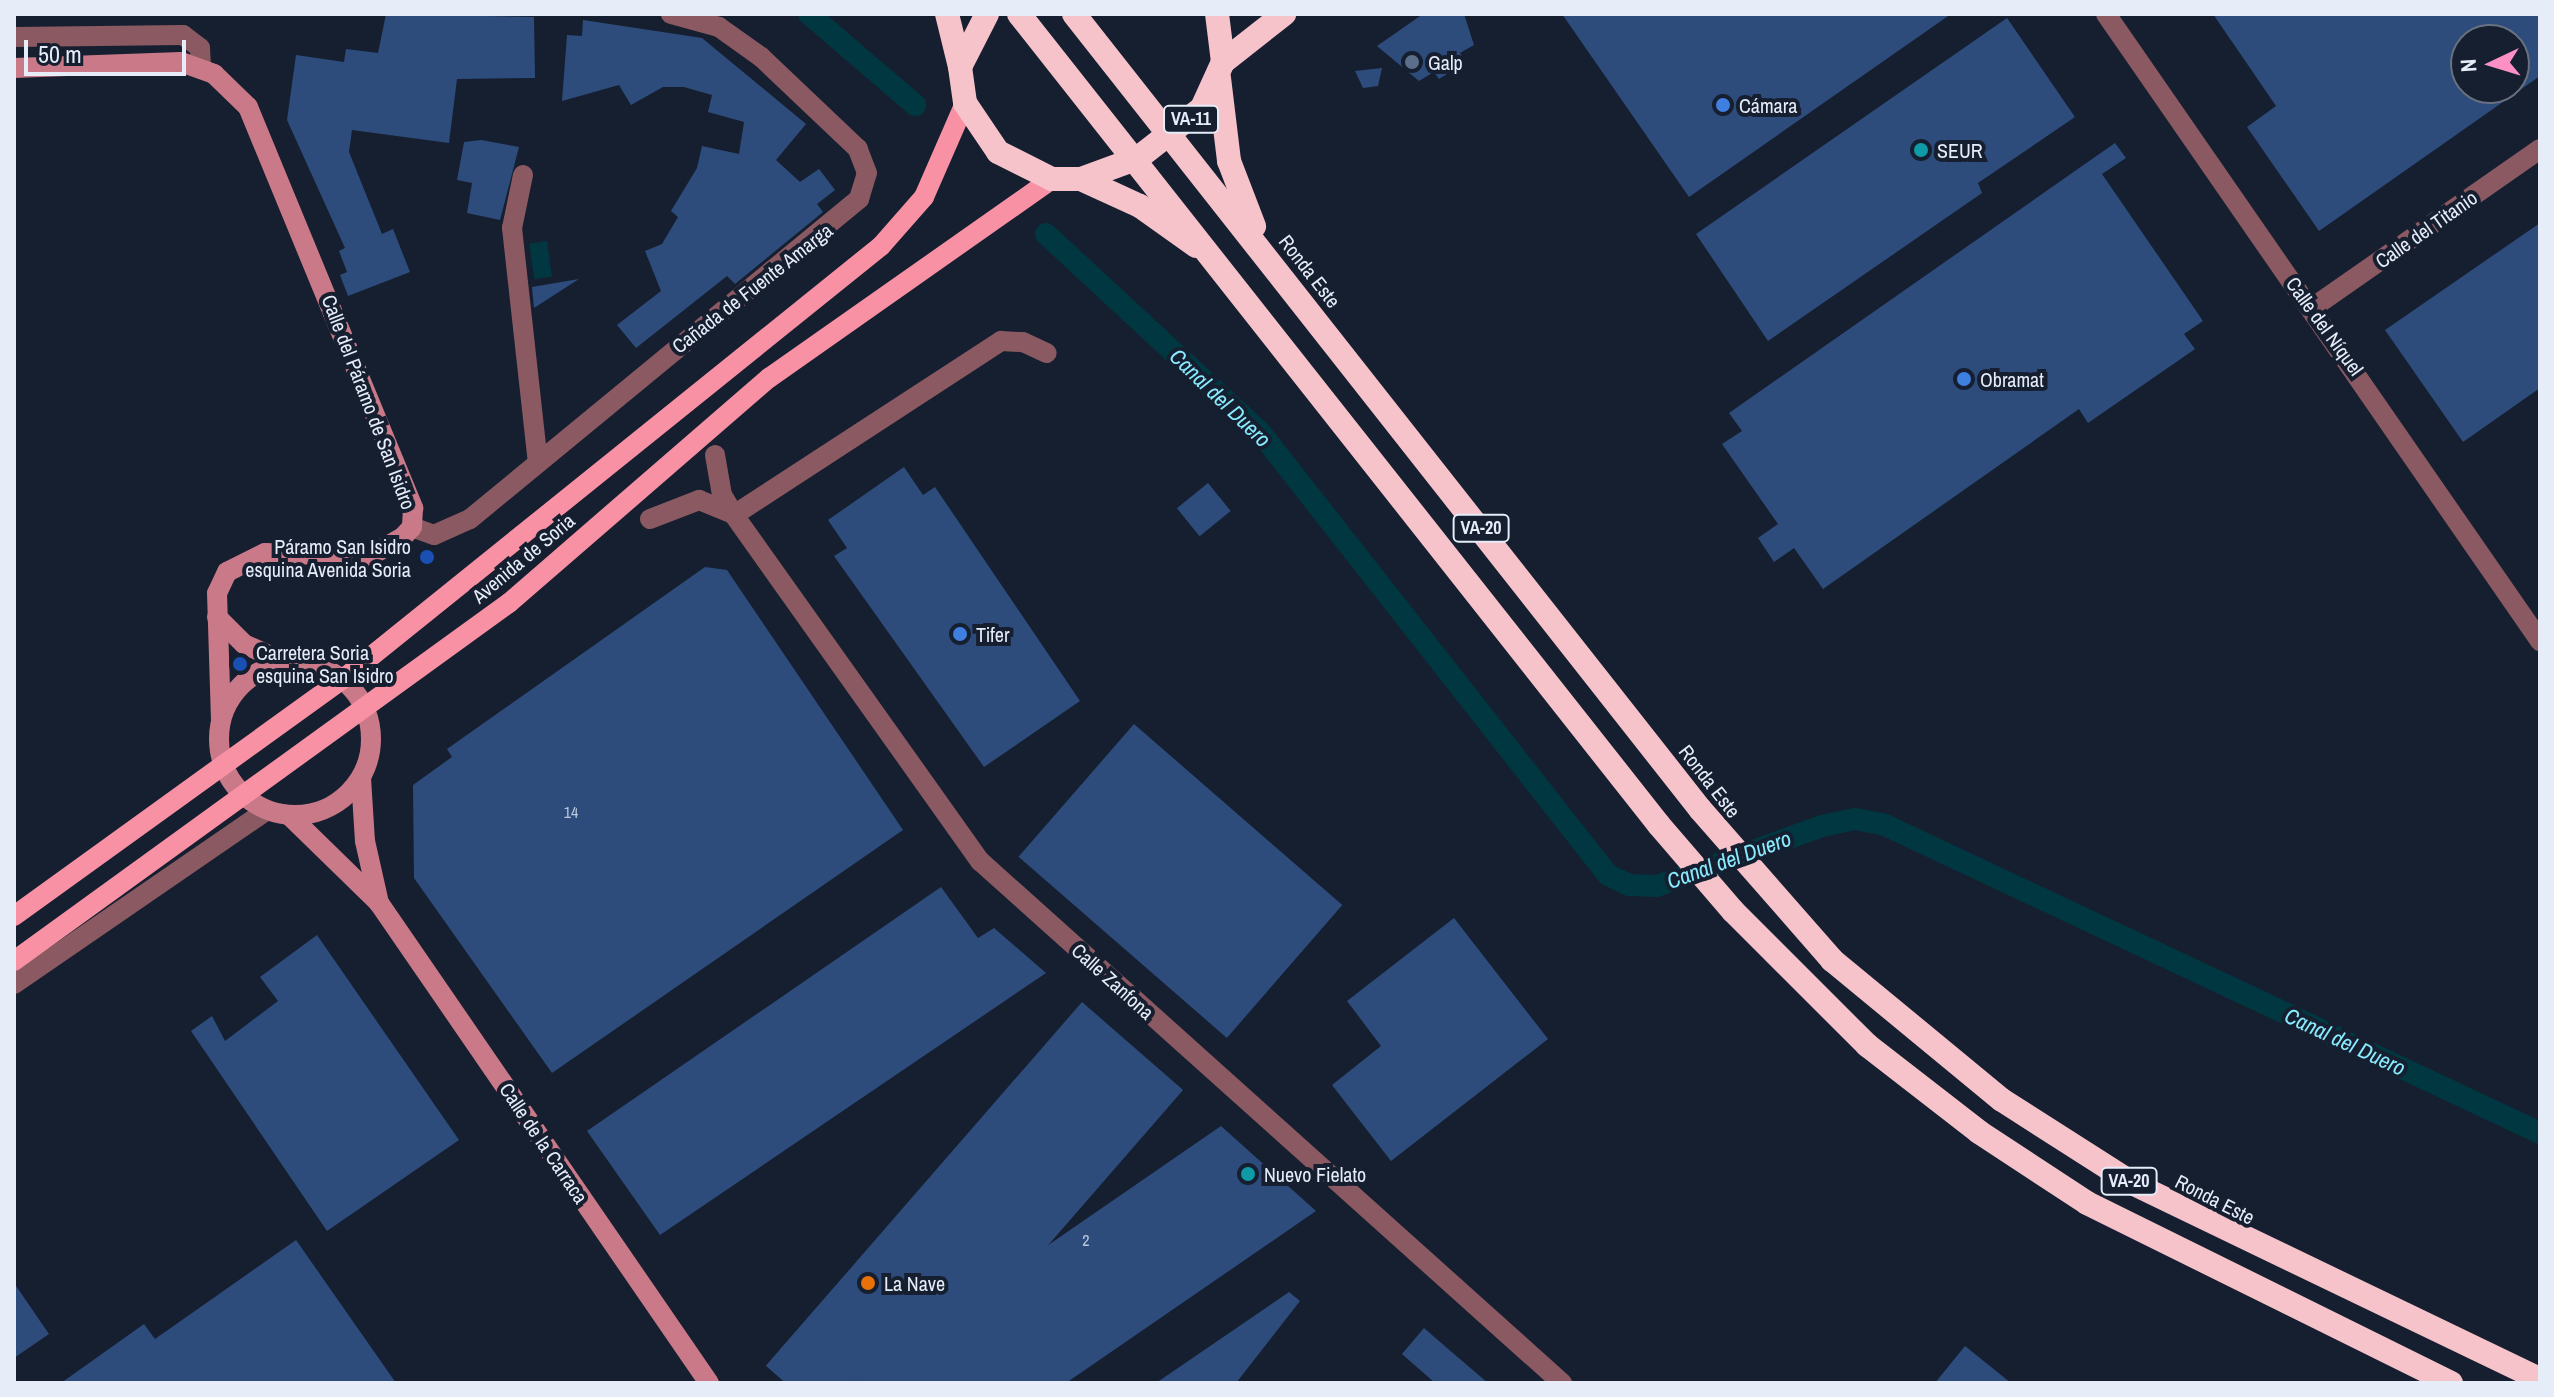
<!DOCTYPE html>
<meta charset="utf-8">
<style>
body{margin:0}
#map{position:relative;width:2554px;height:1397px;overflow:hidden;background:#151f30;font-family:"Archivo Narrow",sans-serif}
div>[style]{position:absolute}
.water>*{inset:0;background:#013741;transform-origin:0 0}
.canal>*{height:22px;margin:-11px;padding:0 11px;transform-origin:11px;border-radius:11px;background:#013741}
.building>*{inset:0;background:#2d4c7c;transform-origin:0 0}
.street>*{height:20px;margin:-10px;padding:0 10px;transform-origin:10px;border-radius:10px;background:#8b5961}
.secondary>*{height:20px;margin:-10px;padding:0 10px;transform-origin:10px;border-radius:10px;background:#c97987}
.secondary>.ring{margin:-10px;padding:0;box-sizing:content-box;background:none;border:20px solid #c97987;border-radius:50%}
.primary>*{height:20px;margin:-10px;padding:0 10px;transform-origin:10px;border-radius:10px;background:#f991a4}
.highway>*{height:24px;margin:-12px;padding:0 12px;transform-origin:12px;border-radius:12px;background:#f7c3cb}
.dots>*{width:22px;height:22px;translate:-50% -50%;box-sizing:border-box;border:4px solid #151f30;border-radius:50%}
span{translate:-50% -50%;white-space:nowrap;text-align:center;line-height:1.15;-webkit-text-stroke:8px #151f30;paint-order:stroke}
.number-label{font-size:16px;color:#b8c5da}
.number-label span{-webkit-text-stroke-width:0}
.shield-label span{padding:2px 6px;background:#151f30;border:2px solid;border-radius:6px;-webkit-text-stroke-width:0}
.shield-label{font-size:18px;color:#e6edf9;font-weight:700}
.poi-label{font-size:20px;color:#e6edf9}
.left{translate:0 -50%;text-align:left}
.right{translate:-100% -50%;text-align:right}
.street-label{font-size:20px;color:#e6edf9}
.water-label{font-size:22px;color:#8aebff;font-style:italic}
.frame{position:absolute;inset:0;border:16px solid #e6edf9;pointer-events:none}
.north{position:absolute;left:2450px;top:24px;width:80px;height:80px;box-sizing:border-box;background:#151f30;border:2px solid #697180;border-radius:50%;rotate:266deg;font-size:22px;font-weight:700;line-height:32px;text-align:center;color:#e6edf9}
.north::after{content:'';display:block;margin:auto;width:28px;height:36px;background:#fc8fc3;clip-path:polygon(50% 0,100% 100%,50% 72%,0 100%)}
.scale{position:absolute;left:24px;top:40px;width:162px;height:36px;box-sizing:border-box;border:4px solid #e6edf9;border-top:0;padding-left:10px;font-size:24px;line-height:28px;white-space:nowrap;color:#e6edf9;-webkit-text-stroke:6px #151f30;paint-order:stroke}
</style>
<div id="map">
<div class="water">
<div style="left:547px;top:241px;width:36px;height:18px;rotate:82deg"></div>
</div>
<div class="canal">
<div style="left:809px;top:14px;width:140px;rotate:40.6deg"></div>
<div style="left:1046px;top:234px;width:292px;rotate:42.8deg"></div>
<div style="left:1260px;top:432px;width:563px;rotate:51.85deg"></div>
<div style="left:1608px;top:875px;width:23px;rotate:25deg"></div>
<div style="left:1629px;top:885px;width:28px;rotate:2deg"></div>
<div style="left:1657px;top:886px;width:176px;rotate:-20deg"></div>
<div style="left:1822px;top:826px;width:34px;rotate:-12deg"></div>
<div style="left:1855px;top:819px;width:31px;rotate:11deg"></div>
<div style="left:1885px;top:825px;width:724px;rotate:25.18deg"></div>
</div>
<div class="building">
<div style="clip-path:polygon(386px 14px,534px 17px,535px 78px,457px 79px,449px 143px,352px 130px,349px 152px,382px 234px,393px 229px,410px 272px,348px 296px,340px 275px,347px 272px,339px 251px,345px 248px,287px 120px,296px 55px,344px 62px,346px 49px,378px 53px)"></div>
<div style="clip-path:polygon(1423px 14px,1464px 14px,1474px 45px,1460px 53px,1466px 62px,1439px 79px,1434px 72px,1419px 81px,1377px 46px)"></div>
<div style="clip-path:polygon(1562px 14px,1951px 14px,1689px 197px)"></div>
<div style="clip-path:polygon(evenodd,2213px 14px,2540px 14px,2540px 76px,2319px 231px,2247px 127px,2276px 106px,2213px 14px,2466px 40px,2514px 40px,2514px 88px,2466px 88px,2466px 40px)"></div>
<div style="clip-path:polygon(2007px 18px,2075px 117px,1978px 183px,1982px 193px,1768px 341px,1696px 234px)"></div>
<div style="clip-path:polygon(583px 20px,702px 38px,806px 124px,776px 160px,800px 182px,819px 169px,835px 190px,817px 204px,823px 212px,735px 284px,727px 276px,636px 348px,617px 325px,661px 291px,645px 251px,662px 244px,678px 217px,671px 211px,697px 168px,702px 146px,739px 154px,744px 122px,708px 112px,712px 95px,684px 87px,663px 87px,631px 105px,619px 85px,562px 101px,567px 35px,582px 36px)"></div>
<div style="clip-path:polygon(1382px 68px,1378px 86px,1363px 88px,1355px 71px)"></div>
<div style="clip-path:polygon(481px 140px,519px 147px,500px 220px,467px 213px,472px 183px,457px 180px,464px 142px)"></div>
<div style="clip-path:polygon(2115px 143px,2126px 158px,2102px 174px,2203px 321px,2184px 334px,2195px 349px,2088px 423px,2079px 409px,1823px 589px,1794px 548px,1774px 562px,1758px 538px,1778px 524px,1722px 444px,1742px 431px,1729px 413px)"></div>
<div style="clip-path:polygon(2540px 223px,2540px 388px,2463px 442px,2385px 330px)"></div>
<div style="clip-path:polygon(579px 279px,534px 308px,532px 287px)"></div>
<div style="clip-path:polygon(904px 467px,923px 495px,935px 487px,1080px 701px,984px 767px,834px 556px,847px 548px,828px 520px)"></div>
<div style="left:1208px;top:483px;width:36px;height:40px;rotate:51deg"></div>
<div style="clip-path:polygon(705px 567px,727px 570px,903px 830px,552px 1073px,414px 878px,413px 785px,452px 757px,447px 749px)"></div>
<div style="left:1134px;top:724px;width:276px;height:176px;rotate:41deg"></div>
<div style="clip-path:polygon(941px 887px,978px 938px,994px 928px,1046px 973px,660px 1235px,587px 1131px)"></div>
<div style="clip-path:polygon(1454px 918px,1548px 1039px,1391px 1161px,1332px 1085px,1381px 1046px,1347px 1001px)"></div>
<div style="clip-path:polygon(317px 935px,459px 1140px,327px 1231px,191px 1031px,212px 1016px,225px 1041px,278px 1001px,260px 977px)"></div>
<div style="left:1082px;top:1002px;width:134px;height:482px;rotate:41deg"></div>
<div style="clip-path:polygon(1221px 1126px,1316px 1211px,1066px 1383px,848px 1383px)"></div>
<div style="clip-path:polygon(296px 1240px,396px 1383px,61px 1383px,144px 1324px,155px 1339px)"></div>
<div style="clip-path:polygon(14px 1283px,49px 1334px,14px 1358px)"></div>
<div style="clip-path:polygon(1289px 1292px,1300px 1301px,1236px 1383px,1156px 1383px)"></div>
<div style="clip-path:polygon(1424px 1328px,1447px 1348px,1488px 1383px,1435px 1383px,1402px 1354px)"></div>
<div style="clip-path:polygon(1965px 1346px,2011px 1383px,1935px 1383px)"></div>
</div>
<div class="street">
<div style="left:2106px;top:14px;width:763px;rotate:55.31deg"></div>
<div style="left:14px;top:37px;width:169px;rotate:-0.7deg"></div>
<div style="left:183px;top:35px;width:21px;rotate:37deg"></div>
<div style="left:200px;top:48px;width:21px;rotate:87deg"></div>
<div style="left:523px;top:175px;width:54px;rotate:101.7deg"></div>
<div style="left:512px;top:228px;width:236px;rotate:83.7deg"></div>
<div style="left:2312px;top:308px;width:278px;rotate:-34.9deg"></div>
<div style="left:715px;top:455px;width:41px;rotate:80.1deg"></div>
<div style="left:722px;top:495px;width:23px;rotate:59deg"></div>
<div style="left:734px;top:515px;width:425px;rotate:54.6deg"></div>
<div style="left:980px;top:861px;width:782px;rotate:41.89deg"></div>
<div style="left:734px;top:515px;width:319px;rotate:-33.1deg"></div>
<div style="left:1001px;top:341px;width:22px;rotate:3deg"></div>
<div style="left:1023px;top:342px;width:26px;rotate:25deg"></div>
<div style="left:650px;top:519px;width:53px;rotate:-21.2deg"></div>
<div style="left:699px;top:500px;width:35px;rotate:22deg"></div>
<div style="left:412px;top:527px;width:23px;rotate:20deg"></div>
<div style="left:434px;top:535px;width:39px;rotate:-24deg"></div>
<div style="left:470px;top:519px;width:504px;rotate:-39.44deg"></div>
<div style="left:859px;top:199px;width:27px;rotate:-73deg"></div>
<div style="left:867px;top:173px;width:26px;rotate:-111deg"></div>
<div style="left:858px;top:149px;width:134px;rotate:-136.5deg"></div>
<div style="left:761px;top:57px;width:52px;rotate:-144.5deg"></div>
<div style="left:719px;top:27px;width:50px;rotate:-164.8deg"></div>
<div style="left:14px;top:984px;width:306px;rotate:-34.5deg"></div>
</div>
<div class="secondary">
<div style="left:14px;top:68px;width:167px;rotate:-2.1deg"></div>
<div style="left:181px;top:62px;width:35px;rotate:20deg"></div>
<div style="left:214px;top:74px;width:47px;rotate:44.1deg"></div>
<div style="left:248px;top:107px;width:434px;rotate:67.6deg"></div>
<div style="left:413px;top:508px;width:19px;rotate:93deg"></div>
<div style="left:412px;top:527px;width:13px;rotate:132deg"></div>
<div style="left:403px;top:537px;width:39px;rotate:150deg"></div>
<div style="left:369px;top:557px;width:104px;rotate:-177.8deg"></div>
<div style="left:265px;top:553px;width:42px;rotate:153.4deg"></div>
<div style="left:227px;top:572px;width:23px;rotate:115deg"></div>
<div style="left:217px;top:593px;width:127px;rotate:88.2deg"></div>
<div style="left:217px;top:617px;width:38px;rotate:45deg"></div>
<div style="left:244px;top:644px;width:46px;rotate:24.3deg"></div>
<div class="ring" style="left:219px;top:663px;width:132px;height:132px"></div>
<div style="left:361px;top:778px;width:63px;rotate:86.4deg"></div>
<div style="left:365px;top:841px;width:64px;rotate:77.3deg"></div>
<div style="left:290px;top:816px;width:124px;rotate:44.3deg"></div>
<div style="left:379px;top:903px;width:582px;rotate:55.49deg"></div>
</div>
<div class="primary">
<div style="left:14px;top:916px;width:405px;rotate:-35.8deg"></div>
<div style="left:343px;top:679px;width:691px;rotate:-38.83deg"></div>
<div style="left:881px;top:246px;width:65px;rotate:-48.7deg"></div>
<div style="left:924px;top:197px;width:103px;rotate:-66.4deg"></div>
<div style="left:14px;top:961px;width:611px;rotate:-35.88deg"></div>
<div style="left:509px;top:603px;width:344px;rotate:-40.9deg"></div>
<div style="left:769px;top:378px;width:346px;rotate:-35.1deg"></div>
</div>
<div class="highway">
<div style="left:947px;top:14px;width:55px;rotate:76.2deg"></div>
<div style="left:987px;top:14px;width:59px;rotate:117deg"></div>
<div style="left:960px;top:67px;width:36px;rotate:82deg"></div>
<div style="left:965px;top:103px;width:59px;rotate:56deg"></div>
<div style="left:998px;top:152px;width:60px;rotate:26.6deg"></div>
<div style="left:1052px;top:179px;width:29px"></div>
<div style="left:1081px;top:179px;width:61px;rotate:-20.2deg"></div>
<div style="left:1138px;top:158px;width:81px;rotate:-38deg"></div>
<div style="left:1202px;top:108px;width:51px;rotate:-65.5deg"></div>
<div style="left:1223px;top:62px;width:48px;rotate:-97.1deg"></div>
<div style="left:1019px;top:14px;width:1033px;rotate:51.72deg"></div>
<div style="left:1659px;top:825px;width:113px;rotate:49.3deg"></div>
<div style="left:1733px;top:911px;width:190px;rotate:45deg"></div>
<div style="left:1867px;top:1045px;width:142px;rotate:37.8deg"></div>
<div style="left:1979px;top:1132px;width:129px;rotate:33.3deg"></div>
<div style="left:2087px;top:1203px;width:406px;rotate:26.3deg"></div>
<div style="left:1074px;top:14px;width:1012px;rotate:51.78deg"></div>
<div style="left:1700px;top:809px;width:201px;rotate:48.8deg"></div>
<div style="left:1832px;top:960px;width:220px;rotate:39.5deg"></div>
<div style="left:2002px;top:1100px;width:154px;rotate:32.6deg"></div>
<div style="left:2132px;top:1183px;width:453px;rotate:25.7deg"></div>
<div style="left:1223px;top:62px;width:78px;rotate:-38.2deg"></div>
<div style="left:1219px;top:78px;width:84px;rotate:83.1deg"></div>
<div style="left:1229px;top:161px;width:70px;rotate:69deg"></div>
<div style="left:1081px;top:179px;width:65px;rotate:24.6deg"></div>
<div style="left:1140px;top:206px;width:69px;rotate:35.5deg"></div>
</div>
<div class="dots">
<div style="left:1412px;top:62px;background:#5c6f8a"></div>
<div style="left:1723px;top:105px;background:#3f7fe0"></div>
<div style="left:1921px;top:150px;background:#0f9aa8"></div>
<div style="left:1964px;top:379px;background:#3f7fe0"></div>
<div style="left:427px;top:557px;background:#1a4fb4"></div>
<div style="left:960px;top:634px;background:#3f7fe0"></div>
<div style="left:240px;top:664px;background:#1a4fb4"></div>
<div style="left:1248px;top:1174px;background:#0f9aa8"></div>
<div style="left:868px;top:1283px;background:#e8710a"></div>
</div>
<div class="number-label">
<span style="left:571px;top:812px">14</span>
<span style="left:1086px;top:1240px">2</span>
</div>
<div class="shield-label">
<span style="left:1191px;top:119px">VA-11</span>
<span style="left:1481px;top:528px">VA-20</span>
<span style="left:2129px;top:1181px">VA-20</span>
</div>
<div class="poi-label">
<span class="left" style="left:1428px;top:62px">Galp</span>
<span class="left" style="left:1739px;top:105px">Cámara</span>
<span class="left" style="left:1937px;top:150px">SEUR</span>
<span class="left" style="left:1980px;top:379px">Obramat</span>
<span class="right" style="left:411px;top:558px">Páramo San Isidro<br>esquina Avenida Soria</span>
<span class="left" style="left:976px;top:634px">Tifer</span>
<span class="left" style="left:256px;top:664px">Carretera Soria<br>esquina San Isidro</span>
<span class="left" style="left:1264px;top:1174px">Nuevo Fielato</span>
<span class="left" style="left:884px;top:1283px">La Nave</span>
</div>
<div class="street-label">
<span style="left:2426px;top:229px;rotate:-35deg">Calle del Titanio</span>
<span style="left:1310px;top:271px;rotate:52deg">Ronda Este</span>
<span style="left:752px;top:288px;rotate:-38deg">Cañada de Fuente Amarga</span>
<span style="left:2325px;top:326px;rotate:54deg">Calle del Níquel</span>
<span style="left:369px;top:402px;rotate:69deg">Calle del Páramo de San Isidro</span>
<span style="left:523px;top:558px;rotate:-40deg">Avenida de Soria</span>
<span style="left:1710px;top:781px;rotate:52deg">Ronda Este</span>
<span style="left:1113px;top:981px;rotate:42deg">Calle Zanfona</span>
<span style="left:544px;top:1143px;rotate:56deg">Calle de la Carraca</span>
<span style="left:2215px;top:1199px;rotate:27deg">Ronda Este</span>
</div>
<div class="water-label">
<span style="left:1220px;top:398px;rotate:44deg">Canal del Duero</span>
<span style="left:1729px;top:860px;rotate:-20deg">Canal del Duero</span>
<span style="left:2345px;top:1042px;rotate:25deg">Canal del Duero</span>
</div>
<div class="frame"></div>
<div class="north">N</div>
<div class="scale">50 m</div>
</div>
